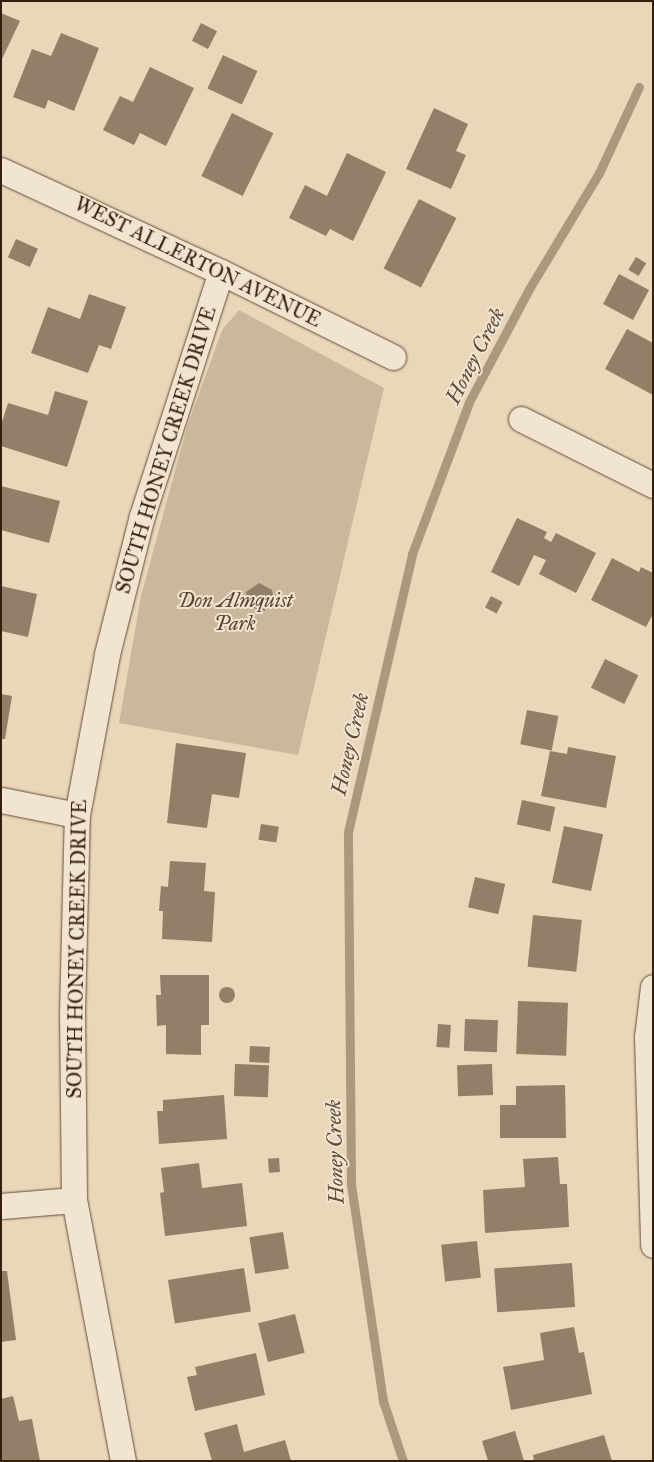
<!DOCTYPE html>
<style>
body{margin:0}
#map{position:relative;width:654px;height:1462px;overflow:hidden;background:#ead6b8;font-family:"IM FELL Great Primer",serif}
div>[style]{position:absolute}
.green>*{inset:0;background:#cbb79b}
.stream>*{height:9px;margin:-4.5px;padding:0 4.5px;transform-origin:4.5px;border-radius:4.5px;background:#ac987f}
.building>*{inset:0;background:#937e67;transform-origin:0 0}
.round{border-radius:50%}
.roads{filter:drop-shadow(0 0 1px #624d39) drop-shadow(0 0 1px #624d39)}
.street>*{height:25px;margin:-12.5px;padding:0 12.5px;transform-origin:12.5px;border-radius:12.5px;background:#f1e4d1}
span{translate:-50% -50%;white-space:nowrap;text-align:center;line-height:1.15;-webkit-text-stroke:4px #f1e4d1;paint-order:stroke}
.street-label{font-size:20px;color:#351f0f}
.park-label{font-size:20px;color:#5a4532;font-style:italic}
.water-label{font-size:21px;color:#5f4936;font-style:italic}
.frame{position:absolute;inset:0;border:2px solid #351f0f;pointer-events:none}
</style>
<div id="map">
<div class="green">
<div style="clip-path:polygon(239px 310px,384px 388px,298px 755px,119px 723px,141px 596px,187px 427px,222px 330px)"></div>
</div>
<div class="stream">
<div style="left:403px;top:1461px;width:63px;rotate:-108.4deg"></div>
<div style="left:383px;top:1401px;width:220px;rotate:-98.4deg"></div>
<div style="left:351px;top:1183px;width:351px;rotate:-90.5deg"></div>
<div style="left:348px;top:832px;width:285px;rotate:-77deg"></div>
<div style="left:412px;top:554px;width:162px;rotate:-69.4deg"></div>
<div style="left:469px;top:402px;width:128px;rotate:-62deg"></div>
<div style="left:529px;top:289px;width:135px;rotate:-58.9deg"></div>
<div style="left:599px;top:173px;width:95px;rotate:-65.1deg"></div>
</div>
<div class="building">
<div style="clip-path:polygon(1px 13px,20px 21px,1px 61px)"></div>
<div style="left:201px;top:23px;width:18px;height:20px;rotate:27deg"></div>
<div style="clip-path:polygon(61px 33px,99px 48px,74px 111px,48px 100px,45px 109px,13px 97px,32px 49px,51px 56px)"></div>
<div style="left:223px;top:55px;width:38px;height:37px;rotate:25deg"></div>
<div style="clip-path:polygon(150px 67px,194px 88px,166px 146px,140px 133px,134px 145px,103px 130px,120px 96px,133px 102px)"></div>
<div style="clip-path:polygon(434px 108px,468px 124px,456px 151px,466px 155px,451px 189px,406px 169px)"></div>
<div style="left:232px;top:113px;width:46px;height:70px;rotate:26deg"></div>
<div style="clip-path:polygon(347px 153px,386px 172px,353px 241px,330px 229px,326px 236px,289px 218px,305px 185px,327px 196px)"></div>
<div style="left:419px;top:199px;width:42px;height:78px;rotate:27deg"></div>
<div style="left:16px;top:239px;width:24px;height:20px;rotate:24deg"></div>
<div style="left:636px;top:257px;width:12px;height:15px;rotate:31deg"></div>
<div style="left:619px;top:274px;width:34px;height:34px;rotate:28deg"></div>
<div style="clip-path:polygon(89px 294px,126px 307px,111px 349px,99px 345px,88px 373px,31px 353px,48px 307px,80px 319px)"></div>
<div style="clip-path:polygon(627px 329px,653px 343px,653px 395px,605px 369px)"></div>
<div style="clip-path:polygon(55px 391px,88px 401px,67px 467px,1px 446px,1px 425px,8px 403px,48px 415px)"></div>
<div style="clip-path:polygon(1px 486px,60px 501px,49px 543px,1px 530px)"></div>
<div style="clip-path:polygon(517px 518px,547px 532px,544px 538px,551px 542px,556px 533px,596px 553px,576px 593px,539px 574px,546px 560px,534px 555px,519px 586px,491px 572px)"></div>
<div style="clip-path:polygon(612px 558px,639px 572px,641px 567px,653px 573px,653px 614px,646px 627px,591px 600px)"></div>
<div style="clip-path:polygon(259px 583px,272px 590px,274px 601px,263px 612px,248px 605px,246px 592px)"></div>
<div style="clip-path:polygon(1px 586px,37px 594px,28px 637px,1px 631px)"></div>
<div style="left:491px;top:596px;width:13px;height:13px;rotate:27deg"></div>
<div style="left:605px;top:659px;width:37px;height:32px;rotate:26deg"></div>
<div style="clip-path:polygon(1px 694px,12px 696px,5px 739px,1px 739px)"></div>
<div style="left:527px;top:710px;width:32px;height:35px;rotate:11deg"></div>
<div style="clip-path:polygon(176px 743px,246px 753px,239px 798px,212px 794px,207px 828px,167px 823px)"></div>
<div style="clip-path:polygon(568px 747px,616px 756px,606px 808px,541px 796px,550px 751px,567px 754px)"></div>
<div style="left:522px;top:800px;width:34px;height:25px;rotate:12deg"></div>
<div style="left:261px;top:824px;width:18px;height:16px;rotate:9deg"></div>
<div style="left:564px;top:826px;width:40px;height:58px;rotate:12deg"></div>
<div style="clip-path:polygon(170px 861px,206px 863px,204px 891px,215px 892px,212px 942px,162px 939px,163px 911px,159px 911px,161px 886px,168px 887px)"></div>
<div style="left:475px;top:877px;width:31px;height:31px;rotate:13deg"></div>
<div style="left:533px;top:915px;width:49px;height:52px;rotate:6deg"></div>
<div style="clip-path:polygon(160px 975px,209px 975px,209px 1025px,201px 1025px,201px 1055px,166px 1054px,166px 1025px,157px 1026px,156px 995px,161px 995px)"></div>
<div class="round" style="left:219px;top:987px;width:16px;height:16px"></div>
<div style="left:518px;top:1001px;width:50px;height:53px;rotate:2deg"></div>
<div style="left:465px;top:1019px;width:33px;height:32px;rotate:2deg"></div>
<div style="left:438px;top:1024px;width:13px;height:23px;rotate:4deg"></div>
<div style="left:250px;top:1046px;width:20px;height:16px;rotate:3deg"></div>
<div style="left:235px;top:1064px;width:34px;height:32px;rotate:2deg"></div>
<div style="left:492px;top:1064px;width:31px;height:35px;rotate:88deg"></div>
<div style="clip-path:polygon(565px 1085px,566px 1138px,500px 1138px,500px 1105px,516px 1105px,516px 1086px)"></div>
<div style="clip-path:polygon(224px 1095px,227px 1139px,159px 1144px,157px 1111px,163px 1111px,163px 1100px)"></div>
<div style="clip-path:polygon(558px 1157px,560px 1184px,567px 1184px,569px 1227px,485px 1233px,483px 1190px,525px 1187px,523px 1159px)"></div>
<div style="left:279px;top:1158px;width:14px;height:11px;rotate:86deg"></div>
<div style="clip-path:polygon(199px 1163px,202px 1188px,242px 1183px,247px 1226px,165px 1236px,160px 1193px,164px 1192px,161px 1168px)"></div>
<div style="left:283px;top:1232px;width:37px;height:34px;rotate:81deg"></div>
<div style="left:477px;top:1241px;width:37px;height:36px;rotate:84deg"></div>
<div style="left:572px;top:1263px;width:44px;height:78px;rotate:86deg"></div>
<div style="left:244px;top:1268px;width:44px;height:77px;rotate:81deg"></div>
<div style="clip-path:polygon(1px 1271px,7px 1271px,16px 1340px,1px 1342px)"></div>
<div style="left:295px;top:1314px;width:40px;height:38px;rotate:76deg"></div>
<div style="clip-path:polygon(574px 1327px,579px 1353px,584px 1352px,592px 1394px,511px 1410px,503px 1367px,544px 1360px,540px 1333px)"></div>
<div style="clip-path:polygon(256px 1353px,265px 1395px,195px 1411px,187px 1377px,197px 1375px,195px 1367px)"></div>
<div style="clip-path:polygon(13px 1396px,19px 1421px,32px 1419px,40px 1461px,1px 1461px,1px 1399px)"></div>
<div style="clip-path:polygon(237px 1424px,244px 1452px,285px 1440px,291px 1461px,212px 1461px,204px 1433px)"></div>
<div style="clip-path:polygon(515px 1431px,524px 1461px,488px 1461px,482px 1441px)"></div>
<div style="clip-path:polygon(604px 1435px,612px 1461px,534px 1461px,533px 1455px)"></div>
</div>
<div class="roads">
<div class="street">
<div style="left:1px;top:170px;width:242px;rotate:24.9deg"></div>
<div style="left:221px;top:272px;width:192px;rotate:26.3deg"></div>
<div style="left:521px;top:419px;width:148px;rotate:26.6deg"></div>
<div style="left:1px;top:800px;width:77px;rotate:11.2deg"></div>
<div style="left:653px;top:987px;width:50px;rotate:96.8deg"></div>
<div style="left:647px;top:1037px;width:208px;rotate:88.3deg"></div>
<div style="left:1px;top:1206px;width:73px;rotate:-4.7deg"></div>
<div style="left:123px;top:1461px;width:266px;rotate:-100.6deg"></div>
<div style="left:74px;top:1200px;width:186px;rotate:-90.6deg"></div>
<div style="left:72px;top:1014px;width:199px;rotate:-88.6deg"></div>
<div style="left:77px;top:815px;width:164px;rotate:-79.4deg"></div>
<div style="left:107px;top:654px;width:142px;rotate:-75.8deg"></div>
<div style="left:142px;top:516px;width:256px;rotate:-72.1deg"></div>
</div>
</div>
<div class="street-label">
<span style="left:198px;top:262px;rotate:26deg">WEST ALLERTON AVENUE</span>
<span style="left:166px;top:450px;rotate:-73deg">SOUTH HONEY CREEK DRIVE</span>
<span style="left:77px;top:949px;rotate:-89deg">SOUTH HONEY CREEK DRIVE</span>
</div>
<div class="park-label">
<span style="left:235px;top:612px">Don Almquist<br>Park</span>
</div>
<div class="water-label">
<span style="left:475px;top:356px;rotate:-63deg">Honey Creek</span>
<span style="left:350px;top:744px;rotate:-77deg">Honey Creek</span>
<span style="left:335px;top:1152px;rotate:-92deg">Honey Creek</span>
</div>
<div class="frame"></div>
</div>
